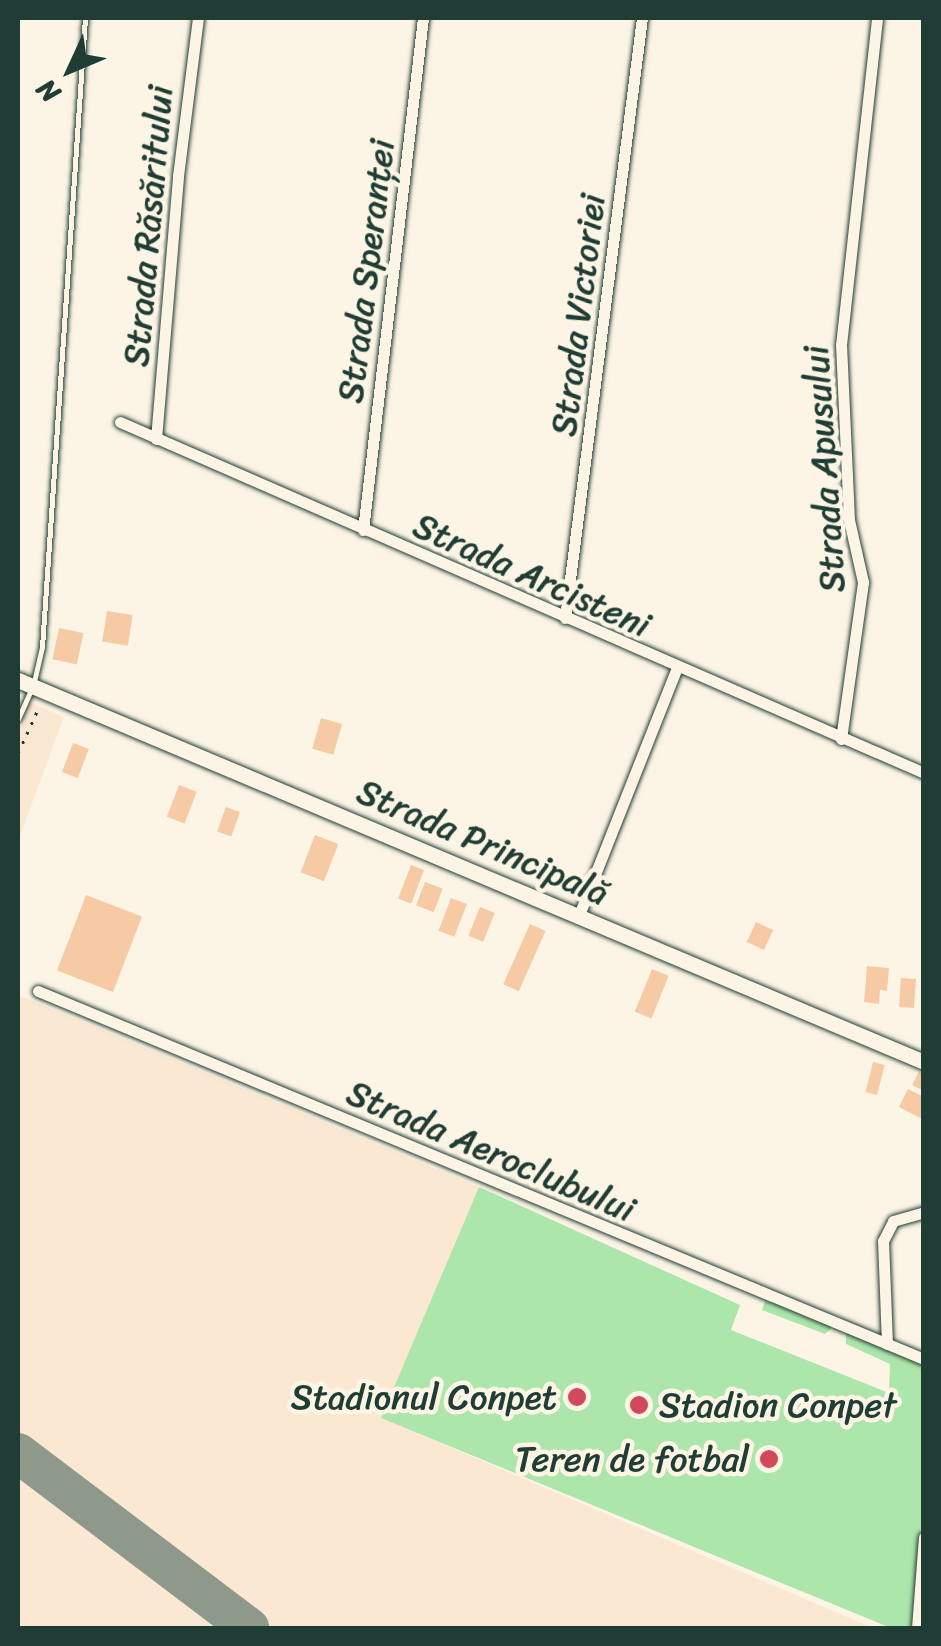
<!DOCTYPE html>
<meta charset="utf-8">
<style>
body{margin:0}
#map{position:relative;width:941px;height:1646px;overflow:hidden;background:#fcf5e5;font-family:Sriracha,sans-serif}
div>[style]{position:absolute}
.built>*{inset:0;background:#fae8d2}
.green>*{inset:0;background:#ade6ab}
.taxiway>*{height:40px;margin:-20px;padding:0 20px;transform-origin:20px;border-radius:20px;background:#8e998c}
.building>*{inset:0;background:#f6caa5;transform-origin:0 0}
.path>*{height:2.5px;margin-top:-1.25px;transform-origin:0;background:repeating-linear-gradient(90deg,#1f3d34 0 2.5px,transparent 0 10.5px)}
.roads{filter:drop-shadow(0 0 2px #1f3d34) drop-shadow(0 0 2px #1f3d34)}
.service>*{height:5px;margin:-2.5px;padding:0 2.5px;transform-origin:2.5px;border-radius:2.5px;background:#fcf5e5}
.minor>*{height:11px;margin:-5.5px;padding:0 5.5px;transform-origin:5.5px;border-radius:5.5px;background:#fcf5e5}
.secondary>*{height:15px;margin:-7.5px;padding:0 7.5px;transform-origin:7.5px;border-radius:7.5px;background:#fcf5e5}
.dots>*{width:28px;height:28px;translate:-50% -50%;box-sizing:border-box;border:5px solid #fcf5e5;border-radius:50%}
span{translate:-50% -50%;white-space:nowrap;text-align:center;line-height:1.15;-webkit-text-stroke:9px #fcf5e5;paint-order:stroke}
.street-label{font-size:35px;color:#1f3d34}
.poi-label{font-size:35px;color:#1f3d34}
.right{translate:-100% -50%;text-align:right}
.left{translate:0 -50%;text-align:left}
.frame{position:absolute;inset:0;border:20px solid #1f3d34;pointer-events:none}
.north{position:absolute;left:20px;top:20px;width:100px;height:100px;-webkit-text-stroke:8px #fcf5e5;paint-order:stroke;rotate:226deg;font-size:28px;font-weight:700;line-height:40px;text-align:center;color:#1f3d34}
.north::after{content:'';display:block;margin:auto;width:35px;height:45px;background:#1f3d34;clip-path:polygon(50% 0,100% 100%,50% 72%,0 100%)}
</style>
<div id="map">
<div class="built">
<div style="clip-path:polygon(18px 698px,64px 717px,18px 841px)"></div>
<div style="clip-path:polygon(18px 995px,479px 1187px,382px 1418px,873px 1628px,18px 1628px)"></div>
</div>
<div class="green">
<div style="clip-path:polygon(479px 1187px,740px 1305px,731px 1330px,889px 1393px,890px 1364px,846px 1344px,846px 1332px,924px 1364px,923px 1489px,915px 1628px,891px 1628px,381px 1418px)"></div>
<div style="clip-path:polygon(766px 1298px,831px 1326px,831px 1329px,825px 1334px,762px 1310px)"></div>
</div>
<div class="taxiway">
<div style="left:18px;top:1453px;width:290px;rotate:37.1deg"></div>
</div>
<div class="building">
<div style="left:107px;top:611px;width:26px;height:31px;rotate:9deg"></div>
<div style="left:59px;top:628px;width:25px;height:32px;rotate:12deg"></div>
<div style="left:321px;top:718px;width:22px;height:32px;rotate:16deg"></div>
<div style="left:73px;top:743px;width:17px;height:31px;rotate:21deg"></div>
<div style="left:179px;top:785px;width:19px;height:34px;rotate:21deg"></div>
<div style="left:226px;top:807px;width:15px;height:26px;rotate:20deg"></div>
<div style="left:315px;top:835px;width:25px;height:40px;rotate:21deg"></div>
<div style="left:411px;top:865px;width:14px;height:36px;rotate:21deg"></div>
<div style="left:425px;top:882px;width:19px;height:25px;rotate:21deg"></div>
<div style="left:86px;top:895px;width:60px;height:81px;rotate:21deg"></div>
<div style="left:451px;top:898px;width:17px;height:35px;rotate:21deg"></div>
<div style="left:480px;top:907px;width:16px;height:31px;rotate:22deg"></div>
<div style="left:756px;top:922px;width:19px;height:22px;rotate:25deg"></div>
<div style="left:530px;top:924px;width:17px;height:66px;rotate:24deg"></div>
<div style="clip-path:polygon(867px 966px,889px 968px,887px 991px,880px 990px,879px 1004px,864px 1002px)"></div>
<div style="left:652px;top:969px;width:18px;height:46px;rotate:22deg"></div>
<div style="left:901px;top:978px;width:15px;height:29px;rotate:4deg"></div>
<div style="left:873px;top:1062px;width:12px;height:31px;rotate:14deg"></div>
<div style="clip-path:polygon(919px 1072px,924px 1074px,924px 1091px,912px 1085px)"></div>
<div style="clip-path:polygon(908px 1089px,924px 1097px,924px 1120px,899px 1107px)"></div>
</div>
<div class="path">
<div style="left:18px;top:753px;width:51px;rotate:-65.5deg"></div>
</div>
<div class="roads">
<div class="service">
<div style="left:18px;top:719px;width:36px;rotate:-66deg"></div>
<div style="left:33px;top:686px;width:40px;rotate:-77deg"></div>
<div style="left:42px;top:647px;width:630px;rotate:-86.09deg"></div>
</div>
<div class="minor">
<div style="left:120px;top:422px;width:877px;rotate:23.58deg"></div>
<div style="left:156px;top:439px;width:264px;rotate:-85.2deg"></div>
<div style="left:178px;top:176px;width:159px;rotate:-82.8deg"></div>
<div style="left:363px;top:530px;width:516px;rotate:-83.32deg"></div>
<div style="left:565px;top:618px;width:605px;rotate:-82.69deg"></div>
<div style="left:841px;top:739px;width:159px;rotate:-82deg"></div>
<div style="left:863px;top:582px;width:64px;rotate:-102.7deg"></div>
<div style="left:849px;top:520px;width:175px;rotate:-92.6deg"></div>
<div style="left:841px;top:345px;width:329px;rotate:-83.7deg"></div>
<div style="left:579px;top:915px;width:266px;rotate:-68.4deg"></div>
<div style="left:38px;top:991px;width:959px;rotate:22.56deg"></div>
<div style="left:887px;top:1344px;width:103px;rotate:-92.2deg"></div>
<div style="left:883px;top:1241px;width:22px;rotate:-63deg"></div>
<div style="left:893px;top:1221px;width:32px;rotate:-16deg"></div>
<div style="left:917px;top:1628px;width:91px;rotate:-85.6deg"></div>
</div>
<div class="secondary">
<div style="left:18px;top:680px;width:983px;rotate:22.86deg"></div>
</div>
</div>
<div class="dots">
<div style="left:577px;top:1397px;background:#d1495b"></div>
<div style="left:639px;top:1405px;background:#d1495b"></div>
<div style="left:769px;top:1459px;background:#d1495b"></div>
</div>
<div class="street-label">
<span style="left:148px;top:226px;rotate:-85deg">Strada Răsăritului</span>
<span style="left:366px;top:271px;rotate:-83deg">Strada Speranței</span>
<span style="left:578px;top:315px;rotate:-83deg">Strada Victoriei</span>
<span style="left:824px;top:469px;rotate:-94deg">Strada Apusului</span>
<span style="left:532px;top:575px;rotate:24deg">Strada Arcisteni</span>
<span style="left:483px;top:842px;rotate:23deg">Strada Principală</span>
<span style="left:491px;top:1151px;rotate:23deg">Strada Aeroclubului</span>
</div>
<div class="poi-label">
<span class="right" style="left:557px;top:1397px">Stadionul Conpet</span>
<span class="left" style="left:659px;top:1405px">Stadion Conpet</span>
<span class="right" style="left:749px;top:1459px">Teren de fotbal</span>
</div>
<div class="frame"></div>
<div class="north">N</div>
</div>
